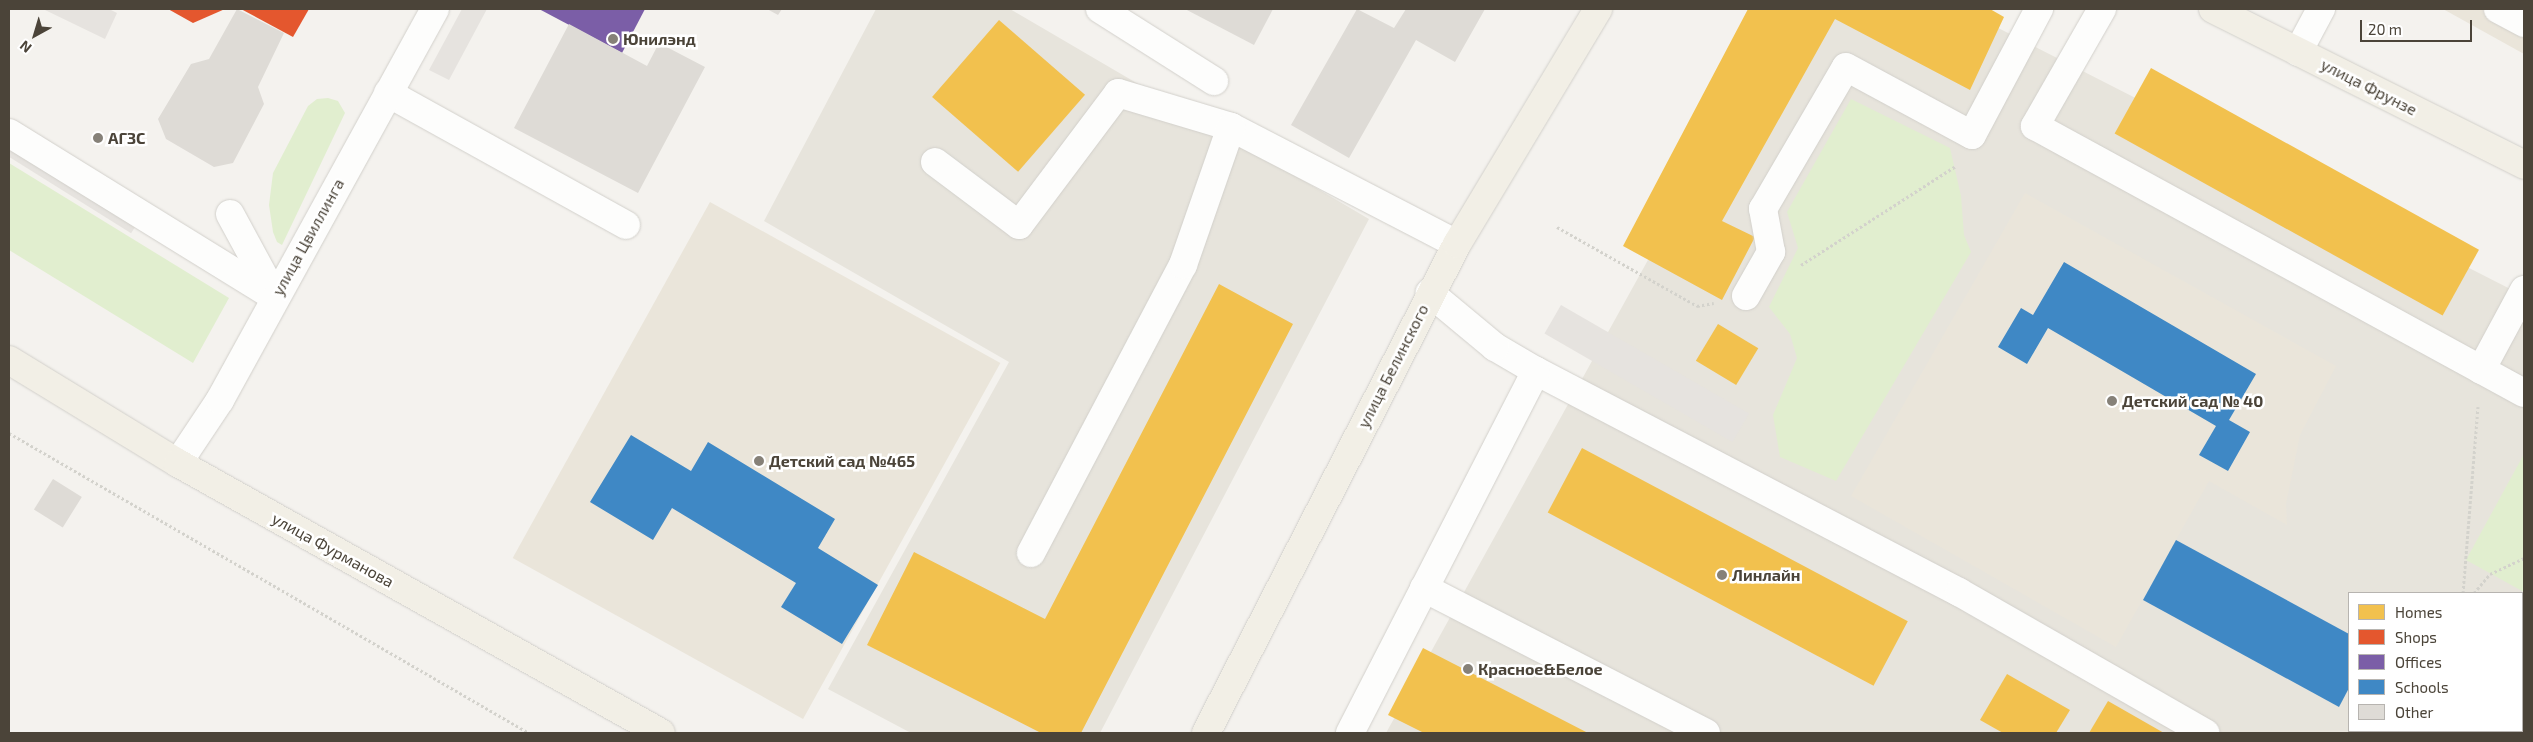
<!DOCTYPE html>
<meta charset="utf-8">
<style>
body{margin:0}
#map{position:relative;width:2533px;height:742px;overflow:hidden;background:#f4f2ee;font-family:"Exo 2",sans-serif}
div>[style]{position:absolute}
.residential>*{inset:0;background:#e7e4dc}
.education>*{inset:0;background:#eae5da;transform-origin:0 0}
.green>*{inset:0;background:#e1eecf}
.parking>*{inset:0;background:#e6e3df;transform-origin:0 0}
.homes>*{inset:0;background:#f2c14e;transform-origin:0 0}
.shops>*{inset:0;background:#e4572e}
.offices>*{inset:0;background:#7b5ea7}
.schools>*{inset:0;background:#3f88c5}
.building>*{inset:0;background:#dedbd6;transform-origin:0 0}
.path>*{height:3px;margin-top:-1.5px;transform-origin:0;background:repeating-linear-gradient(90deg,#d3d2cc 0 2.5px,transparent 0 5px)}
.roads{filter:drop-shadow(0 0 1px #d2d0cb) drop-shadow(0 0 1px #d2d0cb)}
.minor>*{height:28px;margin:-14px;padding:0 14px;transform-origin:14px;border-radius:14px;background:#fdfdfc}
.major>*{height:28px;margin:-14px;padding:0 14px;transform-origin:14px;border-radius:14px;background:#f2efe6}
.dots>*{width:14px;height:14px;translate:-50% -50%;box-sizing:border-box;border:2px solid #fff;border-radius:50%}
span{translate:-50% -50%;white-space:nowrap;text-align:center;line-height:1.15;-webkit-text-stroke:5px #fff;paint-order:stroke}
.poi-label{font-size:16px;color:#4b4439;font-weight:700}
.left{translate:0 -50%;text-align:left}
.street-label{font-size:16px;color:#4b4439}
.frame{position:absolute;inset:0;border:10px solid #4b4439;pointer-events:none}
.legend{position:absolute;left:2348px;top:592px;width:175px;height:140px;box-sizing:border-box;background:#fff;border:1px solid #b7b4b0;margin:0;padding:6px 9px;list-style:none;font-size:15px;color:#4b4439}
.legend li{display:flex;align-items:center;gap:10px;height:25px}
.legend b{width:25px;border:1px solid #b7b4b0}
.north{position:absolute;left:10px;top:10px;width:50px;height:50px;-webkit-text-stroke:4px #fff;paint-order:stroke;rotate:219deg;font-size:14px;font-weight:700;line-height:20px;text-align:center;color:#4b4439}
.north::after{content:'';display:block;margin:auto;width:18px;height:22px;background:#4b4439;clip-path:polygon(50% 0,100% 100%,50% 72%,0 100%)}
.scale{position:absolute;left:2360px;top:20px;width:112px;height:22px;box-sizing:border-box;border:2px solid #4b4439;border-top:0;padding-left:6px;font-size:15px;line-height:18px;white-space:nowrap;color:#4b4439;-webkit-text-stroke:4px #fff;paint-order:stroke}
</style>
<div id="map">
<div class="residential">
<div style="clip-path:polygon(876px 9px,1010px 9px,1369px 219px,1100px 733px,911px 733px,828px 689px,1009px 362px,764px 221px)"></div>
<div style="clip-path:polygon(evenodd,1787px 9px,1961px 9px,2524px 296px,2524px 733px,1386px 733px,1787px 9px,2349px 593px,2522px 593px,2522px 731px,2349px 731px,2349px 593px)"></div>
</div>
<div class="education">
<div style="clip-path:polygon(2443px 9px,2524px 9px,2524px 54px)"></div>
<div style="clip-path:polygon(2025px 193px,2336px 366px,2300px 435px,2286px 504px,2287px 525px,2209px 481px,2116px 647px,1851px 496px)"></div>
<div style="left:710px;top:202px;width:332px;height:407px;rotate:29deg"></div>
</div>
<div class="green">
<div style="clip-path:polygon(328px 98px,338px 101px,345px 113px,282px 245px,277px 242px,273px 232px,269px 205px,273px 173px,308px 106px,317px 99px)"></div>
<div style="clip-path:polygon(1851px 99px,1950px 148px,1961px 196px,1964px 235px,1971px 252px,1836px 481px,1780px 457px,1773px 415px,1797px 358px,1790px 334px,1769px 307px,1798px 248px,1787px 212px)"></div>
<div style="clip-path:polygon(9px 163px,229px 298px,193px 363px,9px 250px)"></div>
<div style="clip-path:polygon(2524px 454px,2524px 592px,2466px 560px)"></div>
</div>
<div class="parking">
<div style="clip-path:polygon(43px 9px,109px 9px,117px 13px,105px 39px)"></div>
<div style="clip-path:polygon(462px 9px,487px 9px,449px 80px,429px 70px)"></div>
<div style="left:9px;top:138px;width:154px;height:16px;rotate:32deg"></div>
<div style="left:1561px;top:305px;width:217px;height:33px;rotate:30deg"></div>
</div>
<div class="homes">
<div style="clip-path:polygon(1748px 9px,1990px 9px,2004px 17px,1970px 90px,1835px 19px,1722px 221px,1755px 237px,1722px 300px,1623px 246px)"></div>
<div style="left:999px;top:20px;width:114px;height:102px;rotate:41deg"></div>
<div style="left:2151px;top:68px;width:375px;height:75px;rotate:29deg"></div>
<div style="clip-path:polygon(1219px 284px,1293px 324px,1081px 733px,1041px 733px,867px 645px,914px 552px,1045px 619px)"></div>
<div style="left:1718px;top:324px;width:47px;height:43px;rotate:31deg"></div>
<div style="left:1582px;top:448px;width:369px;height:73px;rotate:28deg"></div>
<div style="clip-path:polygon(1423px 648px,1588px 733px,1424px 733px,1388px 715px)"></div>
<div style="clip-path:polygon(2007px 674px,2070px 710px,2056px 733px,2003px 733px,1980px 720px)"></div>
<div style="clip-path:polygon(2108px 701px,2164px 733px,2089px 733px)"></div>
</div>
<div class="shops">
<div style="clip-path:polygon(168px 9px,225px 9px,193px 23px)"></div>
<div style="clip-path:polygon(241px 9px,309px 9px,293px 37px)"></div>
</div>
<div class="offices">
<div style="clip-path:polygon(539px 9px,645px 9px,622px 53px)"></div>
</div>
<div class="schools">
<div style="clip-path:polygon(2064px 262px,2256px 374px,2229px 420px,2250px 432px,2228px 471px,2199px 455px,2216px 426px,2048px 328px,2027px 364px,1998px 347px,2021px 308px,2033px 315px)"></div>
<div style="clip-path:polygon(631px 435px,691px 471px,708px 442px,835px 519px,818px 548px,878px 585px,842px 644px,781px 607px,796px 583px,672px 508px,653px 540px,590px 502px)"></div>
<div style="clip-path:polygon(2176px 540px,2349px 634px,2349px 688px,2339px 707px,2143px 600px)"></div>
</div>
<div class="building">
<div style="clip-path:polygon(237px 9px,284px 33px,258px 87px,264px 104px,233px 163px,214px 167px,166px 139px,158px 119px,191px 64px,209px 59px)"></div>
<div style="clip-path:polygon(767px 9px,782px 9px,778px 15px)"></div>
<div style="clip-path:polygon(1185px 9px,1273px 9px,1254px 45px)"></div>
<div style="clip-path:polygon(1357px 9px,1394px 28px,1406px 9px,1485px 9px,1455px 62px,1416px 40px,1349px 158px,1291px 125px)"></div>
<div style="clip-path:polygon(569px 24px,647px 66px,659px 43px,705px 67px,638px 193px,514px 128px)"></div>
<div style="left:53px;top:479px;width:34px;height:36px;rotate:32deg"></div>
</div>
<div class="path">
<div style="left:1557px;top:227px;width:161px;rotate:29.4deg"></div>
<div style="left:1697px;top:306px;width:17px;rotate:-10deg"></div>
<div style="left:1801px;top:265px;width:184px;rotate:-32.6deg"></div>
<div style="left:9px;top:433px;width:600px;rotate:29.98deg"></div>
<div style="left:2463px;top:593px;width:187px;rotate:-85.4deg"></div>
<div style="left:2474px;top:593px;width:25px;rotate:-50deg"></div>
<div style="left:2490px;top:574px;width:38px;rotate:-25deg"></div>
<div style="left:2376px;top:733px;width:2px;rotate:-63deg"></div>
</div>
<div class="roads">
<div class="minor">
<div style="left:1100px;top:9px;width:135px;rotate:32.3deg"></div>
<div style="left:2102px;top:9px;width:135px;rotate:119.8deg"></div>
<div style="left:2035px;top:126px;width:557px;rotate:28.64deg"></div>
<div style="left:2498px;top:9px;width:30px;rotate:28deg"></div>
<div style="left:2298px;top:52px;width:49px;rotate:-61.9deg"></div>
<div style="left:388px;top:93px;width:272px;rotate:29deg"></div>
<div style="left:9px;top:133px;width:312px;rotate:31.7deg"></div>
<div style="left:935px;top:162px;width:105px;rotate:36.9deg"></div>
<div style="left:1019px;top:225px;width:165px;rotate:-53.1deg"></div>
<div style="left:1118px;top:93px;width:118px;rotate:16.7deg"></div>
<div style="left:1231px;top:127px;width:254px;rotate:27.4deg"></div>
<div style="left:230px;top:214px;width:94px;rotate:61.5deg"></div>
<div style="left:1746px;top:296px;width:51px;rotate:-60.4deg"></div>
<div style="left:1771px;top:252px;width:44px;rotate:-100.5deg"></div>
<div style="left:1763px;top:209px;width:164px;rotate:-59.7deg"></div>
<div style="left:1846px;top:67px;width:143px;rotate:28.4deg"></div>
<div style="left:1972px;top:135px;width:143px;rotate:-62deg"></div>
<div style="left:2481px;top:370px;width:91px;rotate:-61.7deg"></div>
<div style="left:1536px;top:371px;width:477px;rotate:27.6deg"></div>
<div style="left:1959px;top:592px;width:284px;rotate:29.8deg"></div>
<div style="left:178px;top:463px;width:76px;rotate:-56.3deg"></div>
<div style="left:220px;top:400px;width:446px;rotate:-61.2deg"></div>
<div style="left:1031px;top:553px;width:326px;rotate:-62.2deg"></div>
<div style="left:1183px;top:265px;width:146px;rotate:-70.8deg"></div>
<div style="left:1424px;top:588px;width:317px;rotate:27.2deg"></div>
<div style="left:1350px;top:733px;width:407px;rotate:-62.8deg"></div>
<div style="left:1536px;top:371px;width:48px;rotate:-149.7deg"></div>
<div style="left:1495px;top:347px;width:85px;rotate:-140.3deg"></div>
</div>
<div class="major">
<div style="left:2213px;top:9px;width:348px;rotate:26.6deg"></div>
<div style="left:9px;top:360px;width:198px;rotate:31.4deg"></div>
<div style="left:178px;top:463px;width:553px;rotate:29.21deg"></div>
<div style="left:1206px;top:733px;width:550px;rotate:-62.83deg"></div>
<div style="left:1457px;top:244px;width:274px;rotate:-59deg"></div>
</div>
</div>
<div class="dots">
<div style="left:613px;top:39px;background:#868178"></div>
<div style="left:98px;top:138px;background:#868178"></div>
<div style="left:2112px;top:401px;background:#868178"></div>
<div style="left:759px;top:461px;background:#868178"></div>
<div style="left:1722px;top:575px;background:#868178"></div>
<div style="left:1468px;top:669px;background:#868178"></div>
</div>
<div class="poi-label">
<span class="left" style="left:623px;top:39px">Юнилэнд</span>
<span class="left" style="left:108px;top:138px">АГЗС</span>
<span class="left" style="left:2122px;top:401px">Детский сад № 40</span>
<span class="left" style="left:769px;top:461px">Детский сад №465</span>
<span class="left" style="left:1732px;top:575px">Линлайн</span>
<span class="left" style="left:1478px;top:669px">Красное&amp;Белое</span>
</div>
<div class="street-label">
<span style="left:2369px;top:87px;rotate:27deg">улица Фрунзе</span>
<span style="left:308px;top:237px;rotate:-61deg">улица Цвиллинга</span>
<span style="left:1393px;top:366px;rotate:-63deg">улица Белинского</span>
<span style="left:333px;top:550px;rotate:29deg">улица Фурманова</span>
</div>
<div class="frame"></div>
<ul class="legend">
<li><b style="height:14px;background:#f2c14e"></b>Homes</li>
<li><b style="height:14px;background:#e4572e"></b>Shops</li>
<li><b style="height:14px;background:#7b5ea7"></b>Offices</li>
<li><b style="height:14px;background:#3f88c5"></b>Schools</li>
<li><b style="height:14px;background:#dedbd6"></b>Other</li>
</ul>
<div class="north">N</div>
<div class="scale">20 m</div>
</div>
